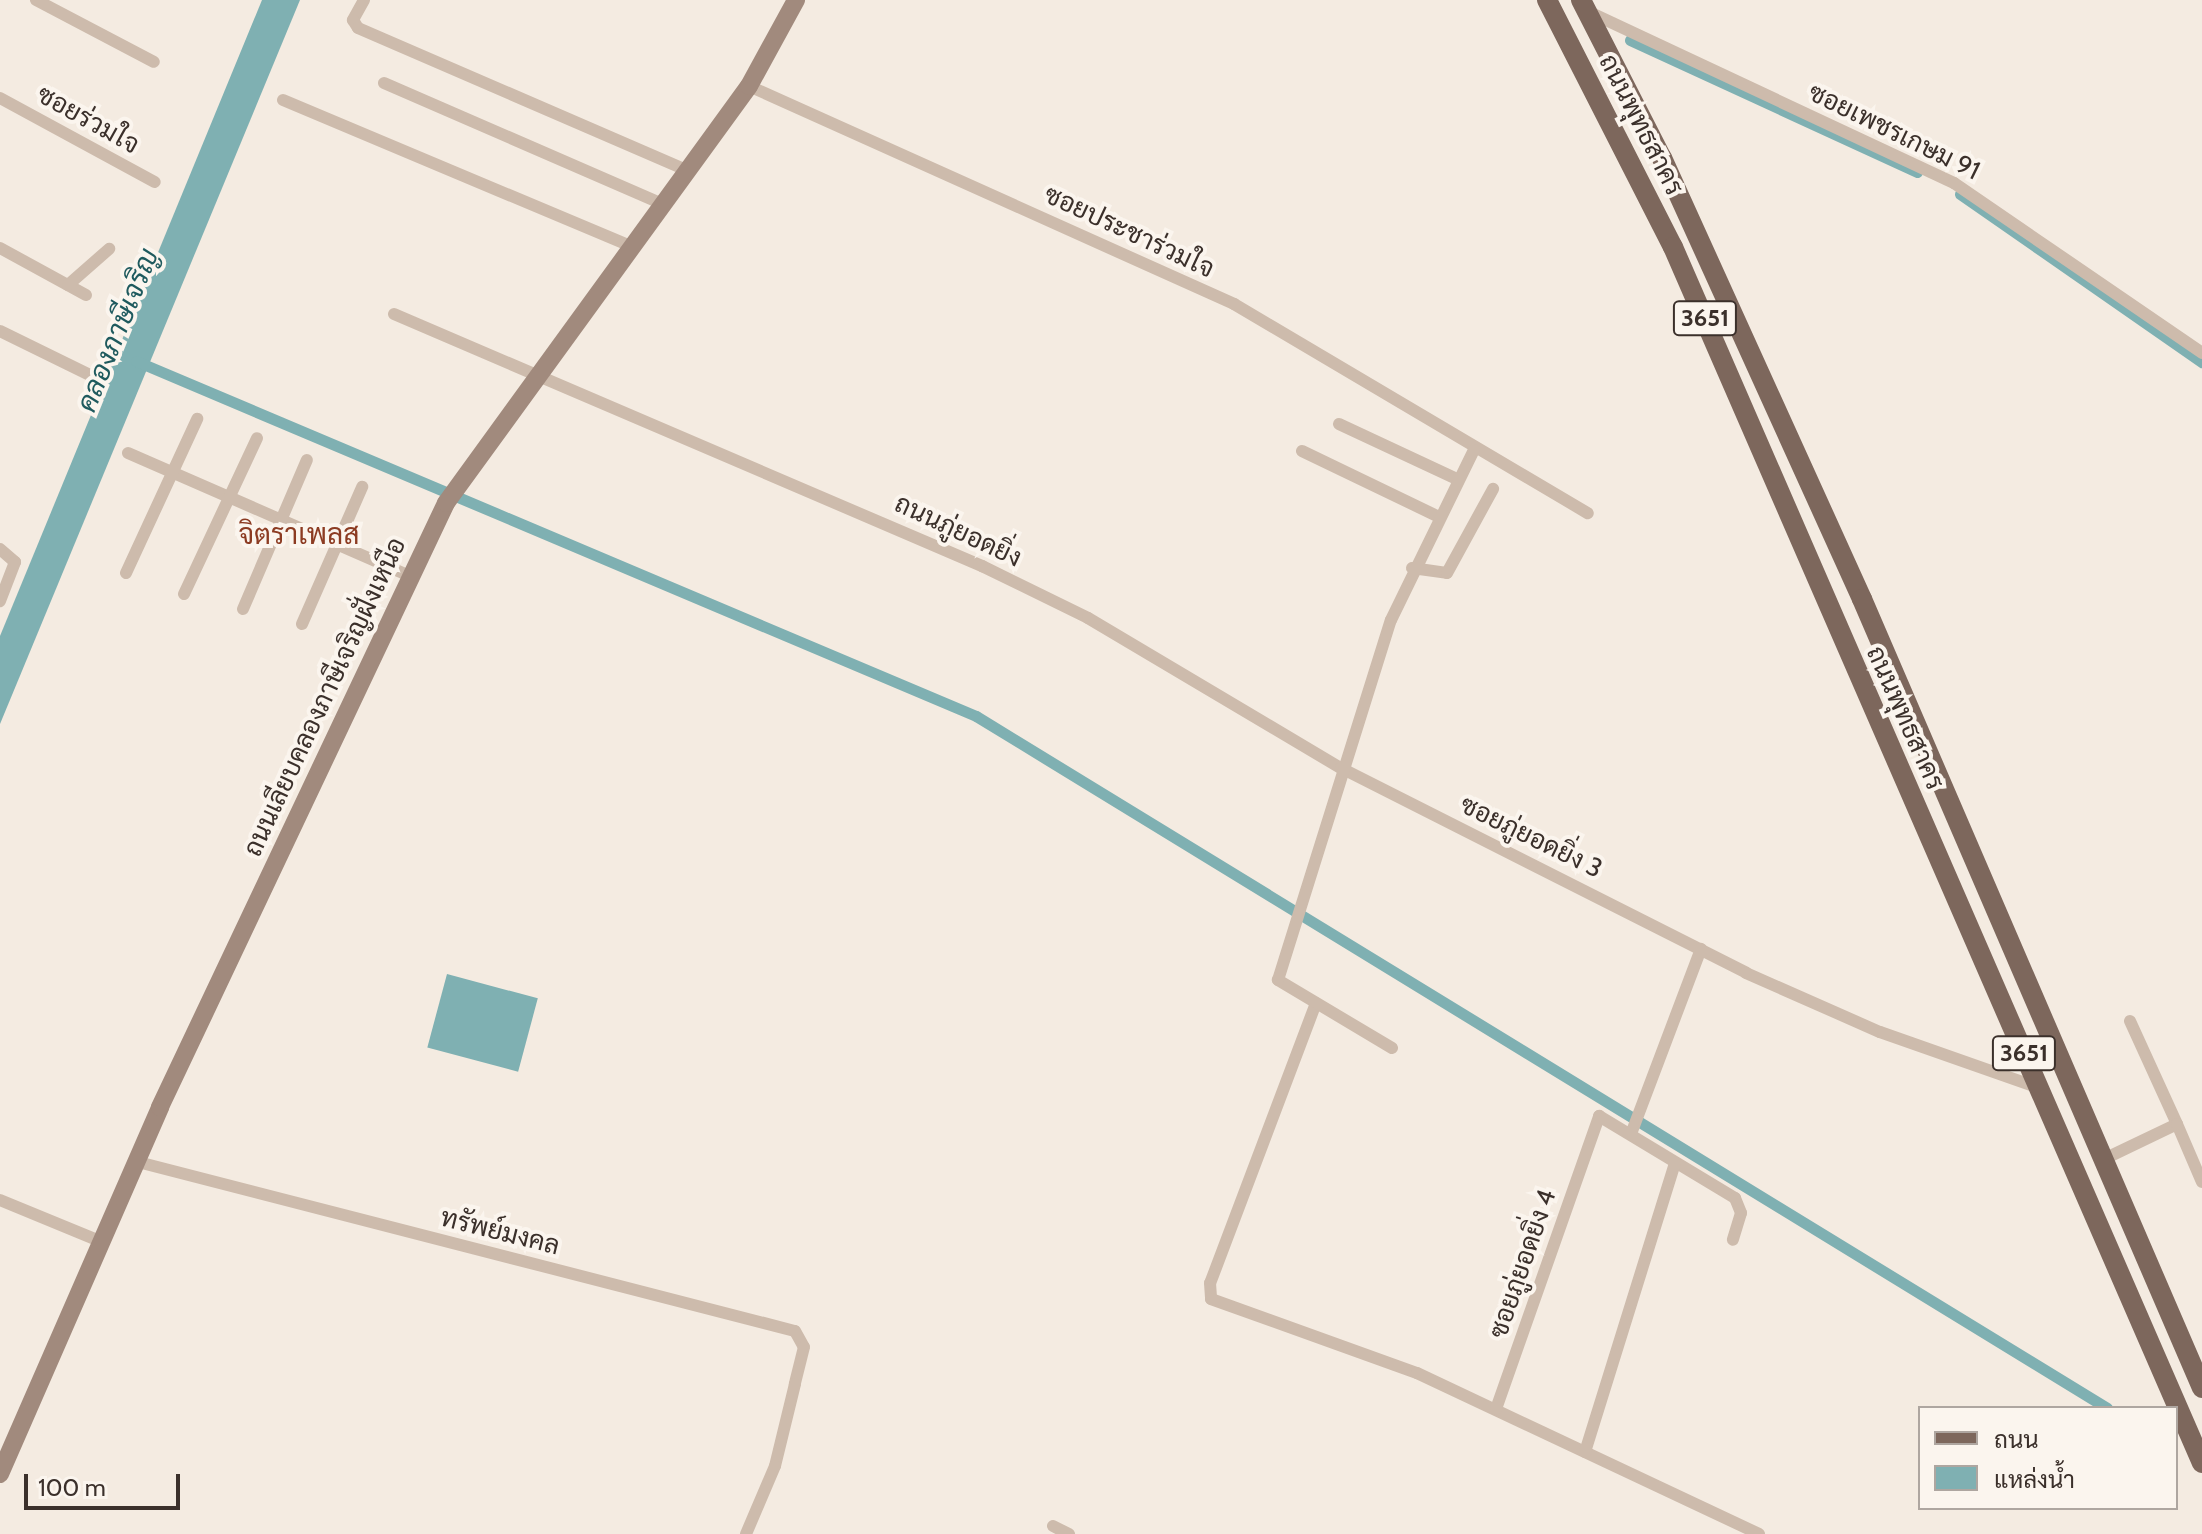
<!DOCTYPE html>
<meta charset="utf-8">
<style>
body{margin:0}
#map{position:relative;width:2202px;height:1534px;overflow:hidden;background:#f4ebe1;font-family:Cabin,Sarabun,sans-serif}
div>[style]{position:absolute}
.water>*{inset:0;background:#7fb0b2;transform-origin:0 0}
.canal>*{height:11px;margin:-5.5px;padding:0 5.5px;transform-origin:5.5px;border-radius:5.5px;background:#7fb0b2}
.minor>*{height:12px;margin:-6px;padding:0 6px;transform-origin:6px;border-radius:6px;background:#cdbbac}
.secondary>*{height:18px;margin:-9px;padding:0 9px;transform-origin:9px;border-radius:9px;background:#a18a7d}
.primary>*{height:20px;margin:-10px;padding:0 10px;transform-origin:10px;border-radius:10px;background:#7d675c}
span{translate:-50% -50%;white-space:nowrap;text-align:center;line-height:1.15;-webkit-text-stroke:8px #fbf5ee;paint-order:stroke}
.shield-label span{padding:2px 6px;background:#fbf5ee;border:2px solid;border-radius:6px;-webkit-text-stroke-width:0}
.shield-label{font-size:24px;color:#3b302b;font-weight:700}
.street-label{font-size:26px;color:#3b302b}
.water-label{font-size:28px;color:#1f5a5e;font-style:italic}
.neighbourhood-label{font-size:28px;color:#8c3b22}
.legend{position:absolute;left:1918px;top:1406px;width:260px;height:104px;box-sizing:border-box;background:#fbf5ee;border:2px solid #aea6a0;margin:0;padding:10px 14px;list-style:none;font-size:24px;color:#3b302b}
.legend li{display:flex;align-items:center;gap:16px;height:40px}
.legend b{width:40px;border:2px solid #aea6a0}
.scale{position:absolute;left:24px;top:1474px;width:156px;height:36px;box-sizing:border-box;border:4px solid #3b302b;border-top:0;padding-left:10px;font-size:24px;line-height:28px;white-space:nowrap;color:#3b302b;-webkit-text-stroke:6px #fbf5ee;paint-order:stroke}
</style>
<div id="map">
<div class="water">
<div style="clip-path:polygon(262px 0,300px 0,0 724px,0 636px)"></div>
<div style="left:447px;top:974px;width:94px;height:76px;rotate:15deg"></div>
</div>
<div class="canal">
<div style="left:1630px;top:40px;width:316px;rotate:24.7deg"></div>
<div style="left:1960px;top:194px;width:295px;rotate:34.8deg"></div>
<div style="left:136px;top:361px;width:912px;rotate:22.91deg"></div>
<div style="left:976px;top:716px;width:1326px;rotate:31.46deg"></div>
</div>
<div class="minor">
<div style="left:36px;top:0;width:133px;rotate:27.7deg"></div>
<div style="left:364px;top:0;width:23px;rotate:119deg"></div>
<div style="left:353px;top:20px;width:9px;rotate:58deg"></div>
<div style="left:358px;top:28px;width:357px;rotate:23.4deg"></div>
<div style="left:1589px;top:12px;width:403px;rotate:25.1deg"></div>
<div style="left:1954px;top:183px;width:301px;rotate:34.4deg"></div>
<div style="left:384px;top:83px;width:303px;rotate:23.5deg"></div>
<div style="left:749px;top:86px;width:532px;rotate:24.2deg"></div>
<div style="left:1234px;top:304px;width:411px;rotate:30.6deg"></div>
<div style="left:0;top:98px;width:176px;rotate:28.5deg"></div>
<div style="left:283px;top:100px;width:377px;rotate:22.8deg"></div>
<div style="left:0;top:248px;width:98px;rotate:28.7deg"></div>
<div style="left:68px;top:285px;width:55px;rotate:-41.3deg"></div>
<div style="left:394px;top:314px;width:640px;rotate:23.2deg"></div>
<div style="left:982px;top:566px;width:118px;rotate:26.1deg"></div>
<div style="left:1088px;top:618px;width:294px;rotate:30.7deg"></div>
<div style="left:1341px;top:768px;width:454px;rotate:26.8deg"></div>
<div style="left:1746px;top:973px;width:146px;rotate:23.8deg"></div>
<div style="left:1880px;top:1032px;width:169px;rotate:19.4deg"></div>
<div style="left:0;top:331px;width:100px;rotate:26.1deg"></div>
<div style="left:1339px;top:424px;width:130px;rotate:25deg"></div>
<div style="left:1302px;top:451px;width:150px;rotate:25.7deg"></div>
<div style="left:128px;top:453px;width:308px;rotate:23.6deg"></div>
<div style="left:0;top:549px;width:20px;rotate:41deg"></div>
<div style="left:15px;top:562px;width:42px;rotate:111deg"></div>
<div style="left:1412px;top:568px;width:35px;rotate:8deg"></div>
<div style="left:1447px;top:573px;width:96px;rotate:-61.3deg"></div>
<div style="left:126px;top:573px;width:170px;rotate:-65.2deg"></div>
<div style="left:184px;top:594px;width:172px;rotate:-64.9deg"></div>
<div style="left:243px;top:609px;width:162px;rotate:-66.8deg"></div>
<div style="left:302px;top:624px;width:150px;rotate:-66.3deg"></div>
<div style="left:1316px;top:1003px;width:299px;rotate:110.7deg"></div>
<div style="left:1210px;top:1283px;width:16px;rotate:86deg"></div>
<div style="left:1211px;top:1299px;width:219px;rotate:19.8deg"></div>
<div style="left:1417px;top:1373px;width:378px;rotate:25.2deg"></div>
<div style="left:2130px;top:1021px;width:113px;rotate:65.5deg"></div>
<div style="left:1392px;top:1048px;width:133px;rotate:-149.2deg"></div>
<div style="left:1278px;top:980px;width:377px;rotate:-72.6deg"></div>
<div style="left:1391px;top:620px;width:189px;rotate:-64deg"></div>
<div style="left:1631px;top:1134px;width:198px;rotate:-69.3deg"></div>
<div style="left:2102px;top:1160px;width:83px;rotate:-25.6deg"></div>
<div style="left:2177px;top:1124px;width:63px;rotate:66.7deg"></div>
<div style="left:138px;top:1162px;width:678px;rotate:14.43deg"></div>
<div style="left:795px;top:1331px;width:18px;rotate:61deg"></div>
<div style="left:804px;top:1347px;width:38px;rotate:104deg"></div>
<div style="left:795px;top:1384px;width:84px;rotate:103.7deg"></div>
<div style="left:775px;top:1466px;width:74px;rotate:113.1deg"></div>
<div style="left:0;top:1200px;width:110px;rotate:22.4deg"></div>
<div style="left:1496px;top:1409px;width:311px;rotate:-70.6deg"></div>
<div style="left:1599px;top:1116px;width:159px;rotate:31.1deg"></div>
<div style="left:1735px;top:1198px;width:16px;rotate:68deg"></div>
<div style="left:1741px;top:1213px;width:28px;rotate:107deg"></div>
<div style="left:1585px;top:1452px;width:303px;rotate:-72.7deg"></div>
<div style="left:1053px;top:1526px;width:18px;rotate:27deg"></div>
</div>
<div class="secondary">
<div style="left:0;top:1474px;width:400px;rotate:-66.4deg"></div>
<div style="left:160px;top:1107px;width:668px;rotate:-64.66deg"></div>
<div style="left:446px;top:503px;width:515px;rotate:-54deg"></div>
<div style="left:749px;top:86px;width:98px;rotate:-61.3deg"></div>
</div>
<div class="primary">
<div style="left:1547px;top:0;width:277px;rotate:63deg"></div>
<div style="left:1673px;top:247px;width:1326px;rotate:66.49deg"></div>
<div style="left:1581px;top:0;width:178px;rotate:62.9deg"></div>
<div style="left:1662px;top:158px;width:484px;rotate:65.6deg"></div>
<div style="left:1862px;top:599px;width:859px;rotate:66.69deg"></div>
</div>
<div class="shield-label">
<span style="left:1705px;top:318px">3651</span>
<span style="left:2024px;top:1053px">3651</span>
</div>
<div class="street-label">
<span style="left:88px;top:120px;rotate:29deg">ซอยร่วมใจ</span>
<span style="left:1641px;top:125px;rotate:63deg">ถนนพุทธสาคร</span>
<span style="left:1894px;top:132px;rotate:26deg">ซอยเพชรเกษม 91</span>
<span style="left:1129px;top:232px;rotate:25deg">ซอยประชาร่วมใจ</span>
<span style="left:958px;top:531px;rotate:25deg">ถนนภู่ยอดยิ่ง</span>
<span style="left:325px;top:697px;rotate:-65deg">ถนนเลียบคลองภาษีเจริญฝั่งเหนือ</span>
<span style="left:1905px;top:718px;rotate:66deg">ถนนพุทธสาคร</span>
<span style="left:1531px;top:837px;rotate:26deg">ซอยภู่ยอดยิ่ง 3</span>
<span style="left:500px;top:1232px;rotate:14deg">ทรัพย์มงคล</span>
<span style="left:1523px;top:1264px;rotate:-71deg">ซอยภู่ยอดยิ่ง 4</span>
</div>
<div class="water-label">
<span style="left:117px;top:330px;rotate:-68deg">คลองภาษีเจริญ</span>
</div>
<div class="neighbourhood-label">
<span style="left:299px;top:534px">จิตราเพลส</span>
</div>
<ul class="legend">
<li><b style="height:10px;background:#7d675c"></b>ถนน</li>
<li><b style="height:22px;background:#7fb0b2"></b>แหล่งน้ำ</li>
</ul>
<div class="scale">100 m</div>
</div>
